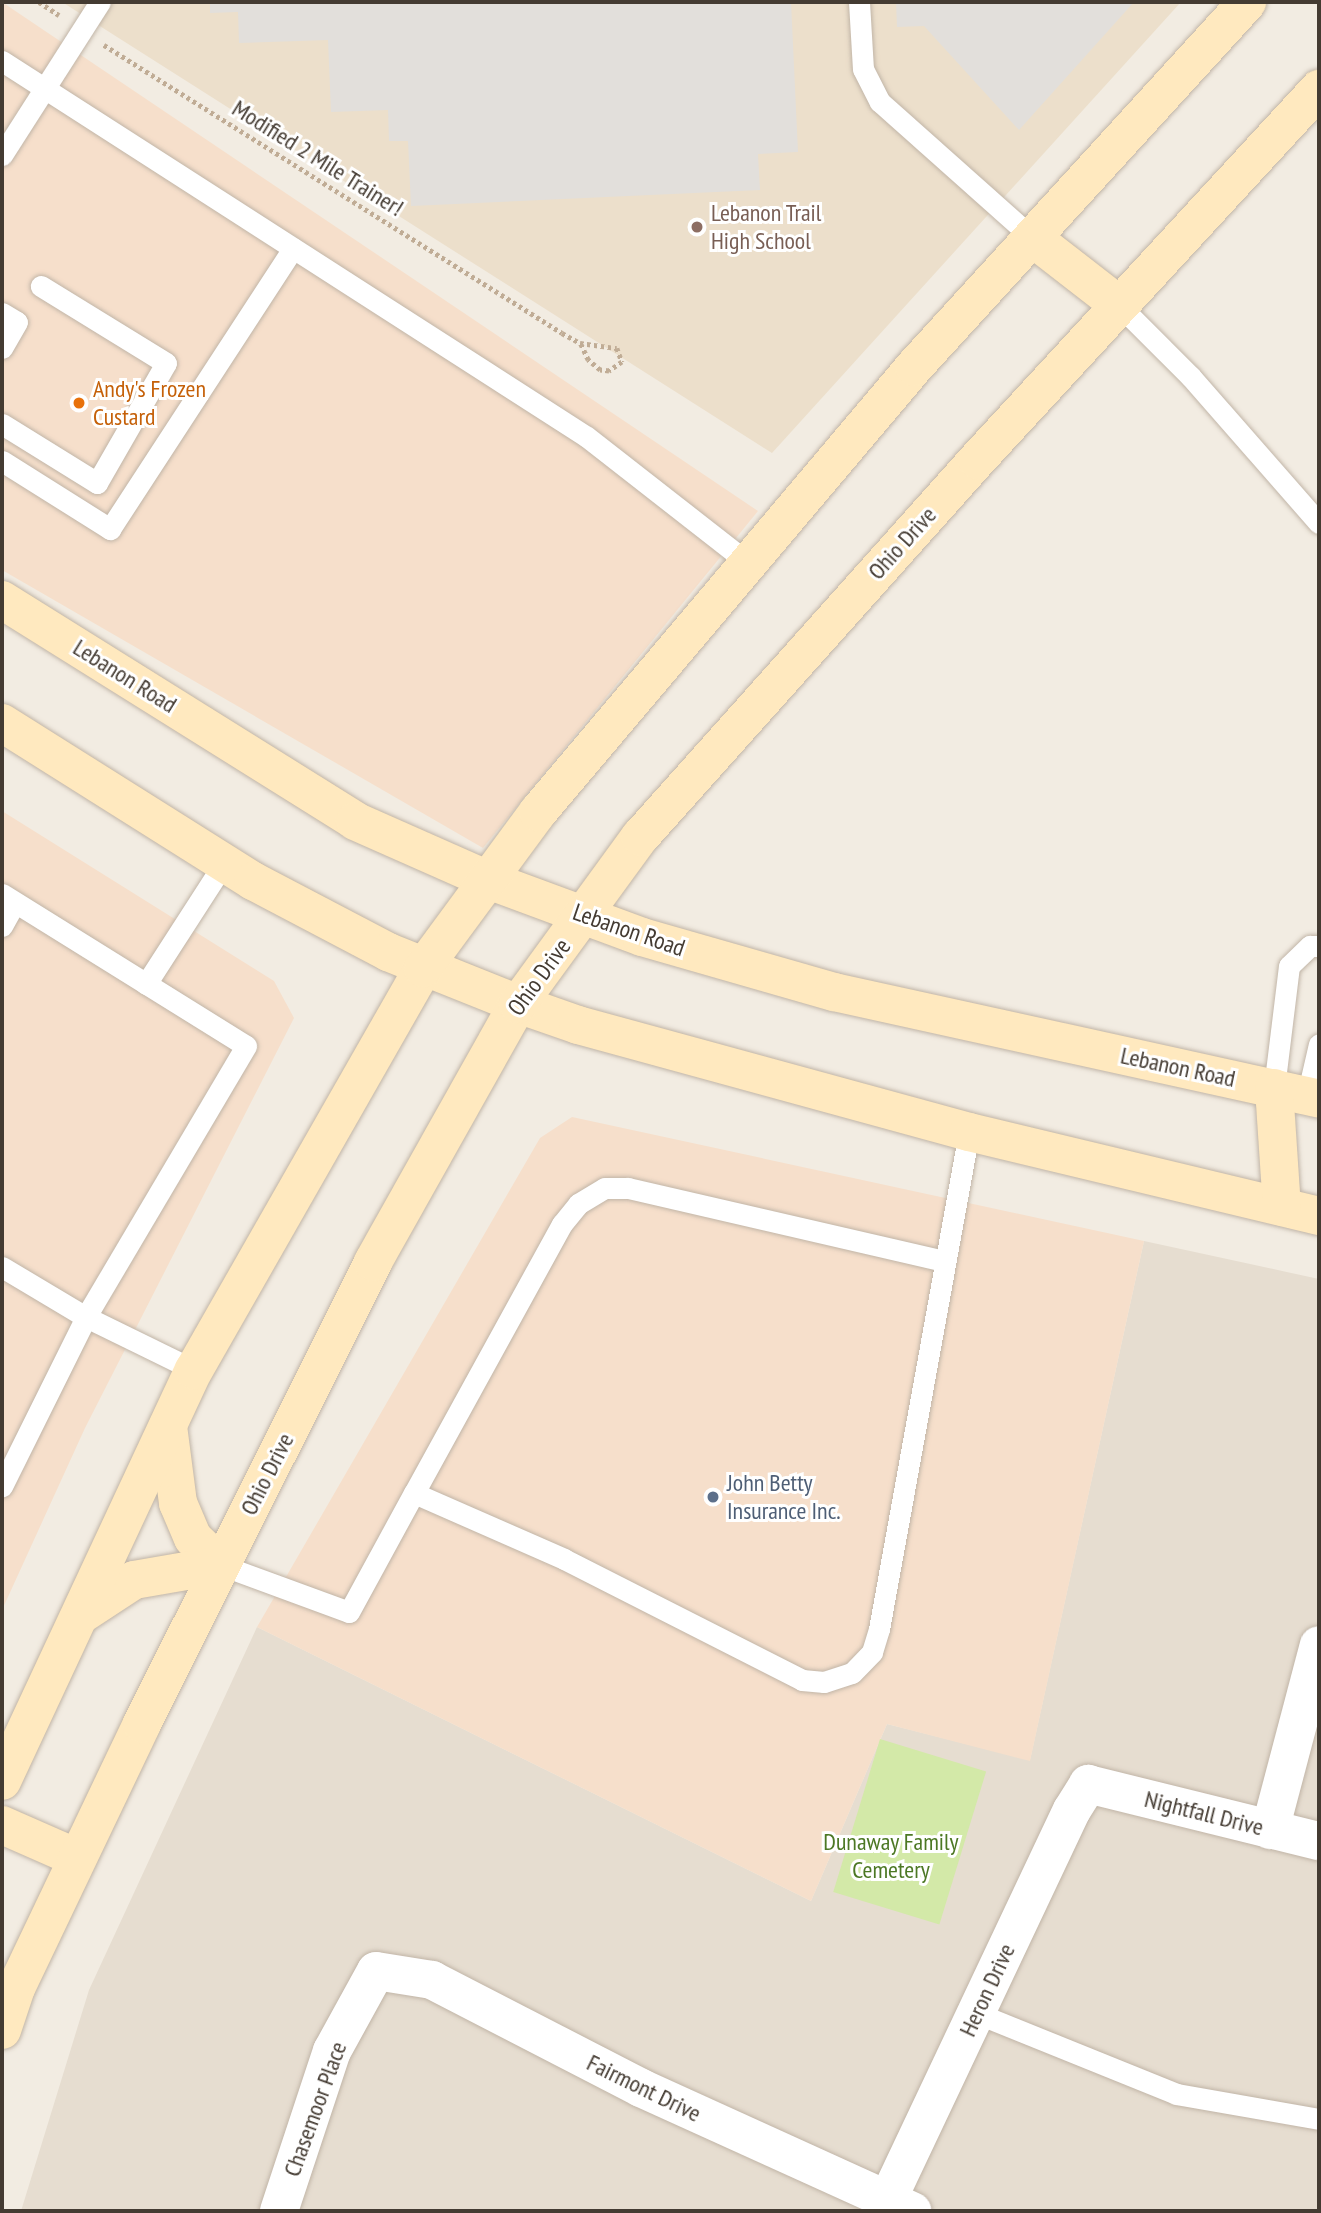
<!DOCTYPE html>
<style>
body{margin:0}
#map{position:relative;width:1321px;height:2213px;overflow:hidden;background:#f2ece2;font-family:"PT Sans Narrow",sans-serif}
div>[style]{position:absolute}
.residential>*{inset:0;background:#e6ddd0}
.commercial>*{inset:0;background:#f6dfcb}
.education>*{inset:0;background:#ecdfcb}
.green>*{inset:0;background:#d3e9a8;transform-origin:0 0}
.parking>*{inset:0;background:#e2dfdb}
.path>*{height:4.5px;margin-top:-2.25px;transform-origin:0;background:repeating-linear-gradient(90deg,#c0ac95 0 3.5px,transparent 0 7px)}
.roads{filter:drop-shadow(0 0 2px #c1b5a7) drop-shadow(0 0 2px #c1b5a7)}
.service>*{height:21px;margin:-10.5px;padding:0 10.5px;transform-origin:10.5px;border-radius:10.5px;background:#fff}
.minor>*{height:38px;margin:-19px;padding:0 19px;transform-origin:19px;border-radius:19px;background:#fff}
.secondary>*{height:38px;margin:-19px;padding:0 19px;transform-origin:19px;border-radius:19px;background:#ffe9bf}
.dots>*{width:19px;height:19px;translate:-50% -50%;box-sizing:border-box;border:4px solid #fff;border-radius:50%}
span{translate:-50% -50%;white-space:nowrap;text-align:center;line-height:1.15;-webkit-text-stroke:6px #fff;paint-order:stroke}
.street-label{font-size:24px;color:#443b32}
.education-label{font-size:24px;color:#785e54}
.left{translate:0 -50%;text-align:left}
.food-label{font-size:24px;color:#c56008}
.service-label{font-size:24px;color:#4e5e75}
.park-label{font-size:24px;color:#4c7824}
.frame{position:absolute;inset:0;border:4px solid #443b32;pointer-events:none}
</style>
<div id="map">
<div class="residential">
<div style="clip-path:polygon(1144px 1241px,1319px 1279px,1319px 2211px,21px 2211px,89px 1990px,257px 1627px,811px 1901px,887px 1724px,1030px 1760px)"></div>
</div>
<div class="commercial">
<div style="clip-path:polygon(2px 2px,758px 511px,483px 848px,2px 570px)"></div>
<div style="clip-path:polygon(2px 811px,274px 981px,294px 1018px,85px 1428px,2px 1610px)"></div>
<div style="clip-path:polygon(572px 1117px,1144px 1241px,1030px 1761px,887px 1724px,811px 1901px,257px 1627px,540px 1138px)"></div>
</div>
<div class="education">
<div style="clip-path:polygon(62px 2px,1181px 2px,772px 453px)"></div>
</div>
<div class="green">
<div style="left:880px;top:1739px;width:111px;height:160px;rotate:17deg"></div>
</div>
<div class="parking">
<div style="clip-path:polygon(210px 2px,791px 2px,798px 152px,758px 154px,760px 190px,411px 206px,408px 141px,389px 141px,388px 110px,331px 112px,328px 40px,239px 43px,238px 12px,210px 13px)"></div>
<div style="clip-path:polygon(896px 2px,1134px 2px,1019px 130px,924px 26px,897px 27px)"></div>
</div>
<div class="path">
<div style="left:39px;top:2px;width:24px;rotate:33deg"></div>
<div style="left:104px;top:45px;width:541px;rotate:32.16deg"></div>
<div style="left:562px;top:333px;width:21px;rotate:29deg"></div>
<div style="left:580px;top:343px;width:37px;rotate:8deg"></div>
<div style="left:617px;top:348px;width:15px;rotate:70deg"></div>
<div style="left:622px;top:362px;width:16px;rotate:145deg"></div>
<div style="left:609px;top:371px;width:9px;rotate:-174deg"></div>
<div style="left:600px;top:370px;width:16px;rotate:-140deg"></div>
<div style="left:588px;top:360px;width:19px;rotate:-115deg"></div>
</div>
<div class="roads">
<div class="service">
<div style="left:859px;top:2px;width:67px;rotate:86.6deg"></div>
<div style="left:863px;top:69px;width:37px;rotate:63deg"></div>
<div style="left:880px;top:102px;width:206px;rotate:41.7deg"></div>
<div style="left:2px;top:61px;width:695px;rotate:32.73deg"></div>
<div style="left:587px;top:437px;width:204px;rotate:38deg"></div>
<div style="left:2px;top:155px;width:182px;rotate:-57.4deg"></div>
<div style="left:1119px;top:305px;width:102px;rotate:45deg"></div>
<div style="left:1191px;top:377px;width:194px;rotate:48.8deg"></div>
<div style="left:2px;top:313px;width:17px;rotate:31deg"></div>
<div style="left:17px;top:322px;width:30px;rotate:120deg"></div>
<div style="left:2px;top:424px;width:112px;rotate:31.8deg"></div>
<div style="left:97px;top:483px;width:138px;rotate:-60.1deg"></div>
<div style="left:166px;top:363px;width:147px;rotate:-148.4deg"></div>
<div style="left:2px;top:461px;width:128px;rotate:32.2deg"></div>
<div style="left:110px;top:529px;width:335px;rotate:-56.9deg"></div>
<div style="left:2px;top:894px;width:287px;rotate:31.9deg"></div>
<div style="left:246px;top:1046px;width:315px;rotate:120.6deg"></div>
<div style="left:86px;top:1317px;width:189px;rotate:116.4deg"></div>
<div style="left:2px;top:926px;width:26px;rotate:-61deg"></div>
<div style="left:146px;top:984px;width:144px;rotate:-57.2deg"></div>
<div style="left:1274px;top:1088px;width:123px;rotate:-83deg"></div>
<div style="left:1289px;top:966px;width:29px;rotate:-44deg"></div>
<div style="left:1310px;top:946px;width:9px"></div>
<div style="left:1307px;top:1096px;width:53px;rotate:-77deg"></div>
<div style="left:2px;top:1267px;width:98px;rotate:30.8deg"></div>
<div style="left:86px;top:1317px;width:120px;rotate:26.1deg"></div>
<div style="left:414px;top:1493px;width:307px;rotate:-61.2deg"></div>
<div style="left:562px;top:1224px;width:26px;rotate:-51deg"></div>
<div style="left:578px;top:1204px;width:31px;rotate:-31deg"></div>
<div style="left:605px;top:1188px;width:23px"></div>
<div style="left:628px;top:1188px;width:325px;rotate:13deg"></div>
<div style="left:221px;top:1565px;width:136px;rotate:20.2deg"></div>
<div style="left:349px;top:1612px;width:136px;rotate:-61.4deg"></div>
<div style="left:414px;top:1493px;width:164px;rotate:23.7deg"></div>
<div style="left:564px;top:1559px;width:267px;rotate:26.9deg"></div>
<div style="left:802px;top:1680px;width:22px;rotate:5deg"></div>
<div style="left:824px;top:1682px;width:29px;rotate:-18deg"></div>
<div style="left:852px;top:1673px;width:29px;rotate:-46deg"></div>
<div style="left:872px;top:1652px;width:24px;rotate:-73deg"></div>
<div style="left:879px;top:1629px;width:505px;rotate:-79.74deg"></div>
<div style="left:976px;top:2013px;width:216px;rotate:22deg"></div>
<div style="left:1176px;top:2094px;width:145px;rotate:9.9deg"></div>
</div>
<div class="minor">
<div style="left:1270px;top:1830px;width:191px;rotate:-75.2deg"></div>
<div style="left:888px;top:2199px;width:430px;rotate:-64.7deg"></div>
<div style="left:1072px;top:1810px;width:31px;rotate:-58deg"></div>
<div style="left:1088px;top:1784px;width:238px;rotate:13.9deg"></div>
<div style="left:279px;top:2211px;width:169px;rotate:-71.7deg"></div>
<div style="left:332px;top:2051px;width:91px;rotate:-61.2deg"></div>
<div style="left:376px;top:1971px;width:57px;rotate:9.1deg"></div>
<div style="left:432px;top:1980px;width:235px;rotate:27.3deg"></div>
<div style="left:641px;top:2088px;width:298px;rotate:24.4deg"></div>
</div>
<div class="secondary">
<div style="left:1034px;top:239px;width:108px;rotate:37.8deg"></div>
<div style="left:2px;top:600px;width:416px;rotate:32deg"></div>
<div style="left:355px;top:821px;width:145px;rotate:23.9deg"></div>
<div style="left:488px;top:880px;width:164px;rotate:20.3deg"></div>
<div style="left:642px;top:937px;width:200px;rotate:16deg"></div>
<div style="left:834px;top:992px;width:497px;rotate:12.4deg"></div>
<div style="left:2px;top:723px;width:297px;rotate:32.2deg"></div>
<div style="left:253px;top:881px;width:153px;rotate:27.7deg"></div>
<div style="left:388px;top:952px;width:140px;rotate:21.8deg"></div>
<div style="left:518px;top:1004px;width:64px;rotate:19.3deg"></div>
<div style="left:578px;top:1025px;width:405px;rotate:15.3deg"></div>
<div style="left:969px;top:1132px;width:360px;rotate:13.5deg"></div>
<div style="left:1274px;top:1088px;width:119px;rotate:86.2deg"></div>
<div style="left:168px;top:1426px;width:78px;rotate:82.6deg"></div>
<div style="left:178px;top:1503px;width:38px;rotate:67deg"></div>
<div style="left:193px;top:1538px;width:39px;rotate:44deg"></div>
<div style="left:82px;top:1614px;width:62px;rotate:-33.2deg"></div>
<div style="left:134px;top:1580px;width:88px;rotate:-9.8deg"></div>
<div style="left:2px;top:1781px;width:454px;rotate:-65deg"></div>
<div style="left:194px;top:1370px;width:463px;rotate:-60.3deg"></div>
<div style="left:423px;top:968px;width:194px;rotate:-53.6deg"></div>
<div style="left:538px;top:812px;width:583px;rotate:-49.8deg"></div>
<div style="left:914px;top:367px;width:494px;rotate:-47.6deg"></div>
<div style="left:2px;top:1825px;width:82px;rotate:23.7deg"></div>
<div style="left:2px;top:2030px;width:44px;rotate:-71.6deg"></div>
<div style="left:16px;top:1988px;width:293px;rotate:-64.5deg"></div>
<div style="left:142px;top:1724px;width:517px;rotate:-63.43deg"></div>
<div style="left:373px;top:1262px;width:296px;rotate:-60.7deg"></div>
<div style="left:518px;top:1004px;width:207px;rotate:-53.9deg"></div>
<div style="left:640px;top:837px;width:506px;rotate:-48.21deg"></div>
<div style="left:977px;top:460px;width:505px;rotate:-47.33deg"></div>
</div>
</div>
<div class="dots">
<div style="left:697px;top:227px;background:#8d6e63"></div>
<div style="left:79px;top:403px;background:#e8710a"></div>
<div style="left:713px;top:1497px;background:#5c6f8a"></div>
</div>
<div class="street-label">
<span style="left:318px;top:158px;rotate:32deg">Modified 2 Mile Trainer!</span>
<span style="left:902px;top:543px;rotate:-48deg">Ohio Drive</span>
<span style="left:125px;top:676px;rotate:32deg">Lebanon Road</span>
<span style="left:629px;top:930px;rotate:19deg">Lebanon Road</span>
<span style="left:539px;top:977px;rotate:-54deg">Ohio Drive</span>
<span style="left:1178px;top:1067px;rotate:12deg">Lebanon Road</span>
<span style="left:267px;top:1474px;rotate:-63deg">Ohio Drive</span>
<span style="left:1204px;top:1813px;rotate:14deg">Nightfall Drive</span>
<span style="left:987px;top:1990px;rotate:-65deg">Heron Drive</span>
<span style="left:644px;top:2088px;rotate:26deg">Fairmont Drive</span>
<span style="left:315px;top:2109px;rotate:-70deg">Chasemoor Place</span>
</div>
<div class="education-label">
<span class="left" style="left:711px;top:227px">Lebanon Trail<br>High School</span>
</div>
<div class="food-label">
<span class="left" style="left:93px;top:403px">Andy's Frozen<br>Custard</span>
</div>
<div class="service-label">
<span class="left" style="left:727px;top:1497px">John Betty<br>Insurance Inc.</span>
</div>
<div class="park-label">
<span style="left:891px;top:1856px">Dunaway Family<br>Cemetery</span>
</div>
<div class="frame"></div>
</div>
